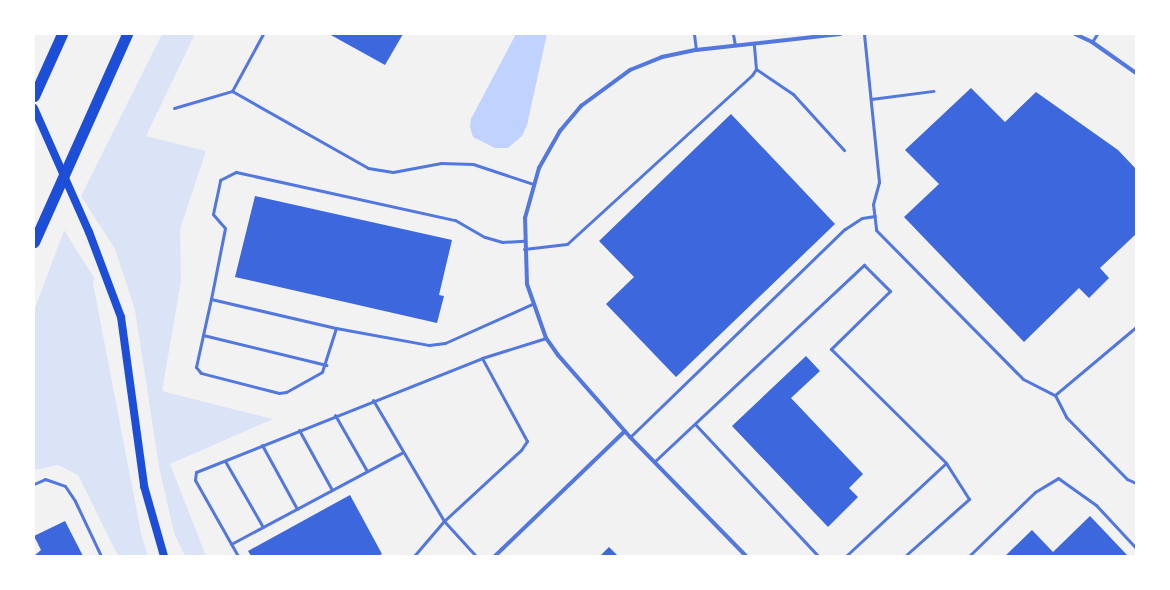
<!DOCTYPE html>
<style>
body{margin:0}
#map{position:relative;width:1170px;height:590px;overflow:hidden;background:#f2f2f2;font-family:Ubuntu,sans-serif}
div>[style]{position:absolute}
.green>*{inset:0;background:#dbe4f7}
.water>*{inset:0;background:#bfd3fe}
.building>*{inset:0;background:#3d67dc}
.service>*{height:3px;margin:-1.5px;padding:0 1.5px;transform-origin:1.5px;border-radius:1.5px;background:#5277de}
.minor>*{height:4px;margin:-2px;padding:0 2px;transform-origin:2px;border-radius:2px;background:#5277de}
.secondary>*{height:8px;margin:-4px;padding:0 4px;transform-origin:4px;border-radius:4px;background:#1d4ed8}
.motorway>*{height:11px;margin:-5.5px;padding:0 5.5px;transform-origin:5.5px;border-radius:5.5px;background:#1d4ed8}
span{translate:-50% -50%;white-space:nowrap;text-align:center;line-height:1.15;-webkit-text-stroke:3px #fff;paint-order:stroke}
.frame{position:absolute;inset:0;border:35px solid #fff;pointer-events:none}
</style>
<div id="map">
<div class="green">
<div style="clip-path:polygon(162px 34px,195px 34px,146px 136px,206px 151px,180px 229px,181px 281px,162px 391px,273px 419px,170px 464px,206px 556px,185px 556px,174px 533px,159px 467px,135px 310px,115px 249px,81px 196px)"></div>
<div style="clip-path:polygon(64px 230px,94px 278px,93px 283px,141px 533px,148px 556px,118px 556px,78px 475px,58px 465px,34px 470px,34px 311px)"></div>
</div>
<div class="water">
<div style="clip-path:polygon(516px 34px,547px 34px,527px 125px,522px 136px,508px 148px,495px 148px,473px 137px,470px 127px,471px 119px)"></div>
</div>
<div class="building">
<div style="clip-path:polygon(329px 34px,403px 34px,385px 65px)"></div>
<div style="clip-path:polygon(971px 88px,1005px 122px,1036px 92px,1118px 150px,1136px 169px,1136px 234px,1100px 268px,1109px 278px,1089px 298px,1079px 288px,1024px 342px,904px 217px,939px 184px,905px 150px)"></div>
<div style="clip-path:polygon(731px 114px,835px 224px,676px 377px,606px 304px,634px 277px,599px 241px)"></div>
<div style="clip-path:polygon(255px 196px,452px 240px,439px 295px,444px 296px,437px 323px,235px 277px)"></div>
<div style="clip-path:polygon(806px 356px,820px 371px,791px 398px,863px 474px,849px 488px,858px 497px,828px 527px,732px 426px)"></div>
<div style="clip-path:polygon(350px 495px,382px 554px,378px 556px,251px 556px,248px 551px)"></div>
<div style="clip-path:polygon(1090px 516px,1128px 556px,1005px 556px,1032px 530px,1053px 552px)"></div>
<div style="clip-path:polygon(65px 521px,83px 556px,34px 556px,41px 550px,34px 536px)"></div>
<div style="clip-path:polygon(609px 547px,618px 556px,600px 556px)"></div>
</div>
<div class="service">
<div style="left:263px;top:34px;width:65px;rotate:118.5deg"></div>
<div style="left:232px;top:91px;width:156px;rotate:29.5deg"></div>
<div style="left:368px;top:168px;width:25px;rotate:9deg"></div>
<div style="left:393px;top:172px;width:49px;rotate:-10.6deg"></div>
<div style="left:441px;top:163px;width:32px;rotate:2deg"></div>
<div style="left:473px;top:164px;width:63px;rotate:18.4deg"></div>
<div style="left:694px;top:34px;width:16px;rotate:83deg"></div>
<div style="left:733px;top:34px;width:11px;rotate:80deg"></div>
<div style="left:864px;top:34px;width:149px;rotate:84.2deg"></div>
<div style="left:879px;top:182px;width:23px;rotate:105deg"></div>
<div style="left:873px;top:204px;width:26px;rotate:83deg"></div>
<div style="left:876px;top:230px;width:209px;rotate:45.4deg"></div>
<div style="left:1023px;top:379px;width:36px;rotate:27deg"></div>
<div style="left:1092px;top:42px;width:9px;rotate:-58deg"></div>
<div style="left:756px;top:69px;width:45px;rotate:34deg"></div>
<div style="left:793px;top:94px;width:76px;rotate:47.7deg"></div>
<div style="left:871px;top:99px;width:63px;rotate:-7.4deg"></div>
<div style="left:174px;top:108px;width:60px;rotate:-16.3deg"></div>
<div style="left:524px;top:249px;width:43px;rotate:-6.6deg"></div>
<div style="left:567px;top:244px;width:251px;rotate:-42.4deg"></div>
<div style="left:752px;top:75px;width:7px;rotate:-56deg"></div>
<div style="left:756px;top:69px;width:25px;rotate:-95deg"></div>
<div style="left:211px;top:299px;width:72px;rotate:-78.8deg"></div>
<div style="left:225px;top:228px;width:18px;rotate:-131deg"></div>
<div style="left:213px;top:214px;width:35px;rotate:-78deg"></div>
<div style="left:220px;top:180px;width:18px;rotate:-27deg"></div>
<div style="left:236px;top:172px;width:224px;rotate:12.4deg"></div>
<div style="left:455px;top:220px;width:34px;rotate:30deg"></div>
<div style="left:485px;top:237px;width:18px;rotate:16deg"></div>
<div style="left:502px;top:242px;width:22px;rotate:-3deg"></div>
<div style="left:1136px;top:327px;width:106px;rotate:140deg"></div>
<div style="left:1055px;top:395px;width:25px;rotate:63deg"></div>
<div style="left:1066px;top:417px;width:87px;rotate:45.5deg"></div>
<div style="left:1127px;top:479px;width:10px;rotate:24deg"></div>
<div style="left:336px;top:328px;width:46px;rotate:107.7deg"></div>
<div style="left:322px;top:372px;width:41px;rotate:150.9deg"></div>
<div style="left:286px;top:392px;width:7px;rotate:172deg"></div>
<div style="left:279px;top:393px;width:81px;rotate:-165.6deg"></div>
<div style="left:201px;top:373px;width:8px;rotate:-130deg"></div>
<div style="left:196px;top:367px;width:70px;rotate:-77.6deg"></div>
<div style="left:211px;top:299px;width:128px;rotate:13.1deg"></div>
<div style="left:336px;top:328px;width:95px;rotate:10.4deg"></div>
<div style="left:429px;top:345px;width:16px;rotate:-7deg"></div>
<div style="left:445px;top:343px;width:95px;rotate:-24.1deg"></div>
<div style="left:203px;top:335px;width:127px;rotate:13.7deg"></div>
<div style="left:373px;top:400px;width:140px;rotate:59.6deg"></div>
<div style="left:444px;top:521px;width:47px;rotate:47.6deg"></div>
<div style="left:335px;top:415px;width:64px;rotate:60.3deg"></div>
<div style="left:695px;top:424px;width:180px;rotate:47deg"></div>
<div style="left:299px;top:430px;width:68px;rotate:61.2deg"></div>
<div style="left:630px;top:437px;width:299px;rotate:-44.1deg"></div>
<div style="left:845px;top:229px;width:20px;rotate:-33deg"></div>
<div style="left:862px;top:218px;width:13px;rotate:-9deg"></div>
<div style="left:262px;top:445px;width:73px;rotate:61.3deg"></div>
<div style="left:225px;top:461px;width:76px;rotate:60.1deg"></div>
<div style="left:655px;top:461px;width:287px;rotate:-43.2deg"></div>
<div style="left:864px;top:265px;width:37px;rotate:45deg"></div>
<div style="left:890px;top:291px;width:83px;rotate:135.5deg"></div>
<div style="left:831px;top:349px;width:162px;rotate:44.7deg"></div>
<div style="left:946px;top:463px;width:137px;rotate:137.1deg"></div>
<div style="left:34px;top:484px;width:12px;rotate:-24deg"></div>
<div style="left:45px;top:479px;width:21px;rotate:19deg"></div>
<div style="left:65px;top:486px;width:18px;rotate:56deg"></div>
<div style="left:75px;top:501px;width:61px;rotate:64.7deg"></div>
<div style="left:231px;top:544px;width:195px;rotate:-28.1deg"></div>
<div style="left:238px;top:556px;width:87px;rotate:-119.5deg"></div>
<div style="left:195px;top:480px;width:8px;rotate:-83deg"></div>
<div style="left:196px;top:472px;width:308px;rotate:-21.7deg"></div>
<div style="left:482px;top:358px;width:67px;rotate:-17.4deg"></div>
<div style="left:414px;top:556px;width:46px;rotate:-49.4deg"></div>
<div style="left:444px;top:521px;width:105px;rotate:-42.7deg"></div>
<div style="left:521px;top:450px;width:11px;rotate:-56deg"></div>
<div style="left:527px;top:441px;width:94px;rotate:-118.5deg"></div>
<div style="left:905px;top:556px;width:86px;rotate:-41.7deg"></div>
<div style="left:969px;top:499px;width:43px;rotate:-122.6deg"></div>
<div style="left:969px;top:556px;width:92px;rotate:-44.1deg"></div>
<div style="left:1035px;top:492px;width:27px;rotate:-31deg"></div>
<div style="left:1058px;top:478px;width:47px;rotate:35.4deg"></div>
<div style="left:1096px;top:505px;width:59px;rotate:47.1deg"></div>
</div>
<div class="minor">
<div style="left:1075px;top:34px;width:19px;rotate:25deg"></div>
<div style="left:1092px;top:42px;width:54px;rotate:35.2deg"></div>
<div style="left:495px;top:556px;width:180px;rotate:-43.9deg"></div>
<div style="left:746px;top:556px;width:166px;rotate:-134.3deg"></div>
<div style="left:630px;top:437px;width:109px;rotate:-131.3deg"></div>
<div style="left:558px;top:355px;width:21px;rotate:-125deg"></div>
<div style="left:546px;top:338px;width:57px;rotate:-109.4deg"></div>
<div style="left:527px;top:284px;width:66px;rotate:-91.7deg"></div>
<div style="left:525px;top:218px;width:52px;rotate:-74.4deg"></div>
<div style="left:539px;top:168px;width:43px;rotate:-60.4deg"></div>
<div style="left:560px;top:131px;width:33px;rotate:-50deg"></div>
<div style="left:581px;top:106px;width:61px;rotate:-36.3deg"></div>
<div style="left:630px;top:70px;width:35px;rotate:-22deg"></div>
<div style="left:662px;top:57px;width:35px;rotate:-12deg"></div>
<div style="left:696px;top:50px;width:145px;rotate:-6.3deg"></div>
</div>
<div class="secondary">
<div style="left:34px;top:108px;width:136px;rotate:66.1deg"></div>
<div style="left:89px;top:232px;width:91px;rotate:69.4deg"></div>
<div style="left:121px;top:317px;width:171px;rotate:82.2deg"></div>
<div style="left:144px;top:486px;width:73px;rotate:74.1deg"></div>
</div>
<div class="motorway">
<div style="left:34px;top:96px;width:68px;rotate:-65.7deg"></div>
<div style="left:34px;top:242px;width:228px;rotate:-65.9deg"></div>
</div>
<div class="frame"></div>
</div>
